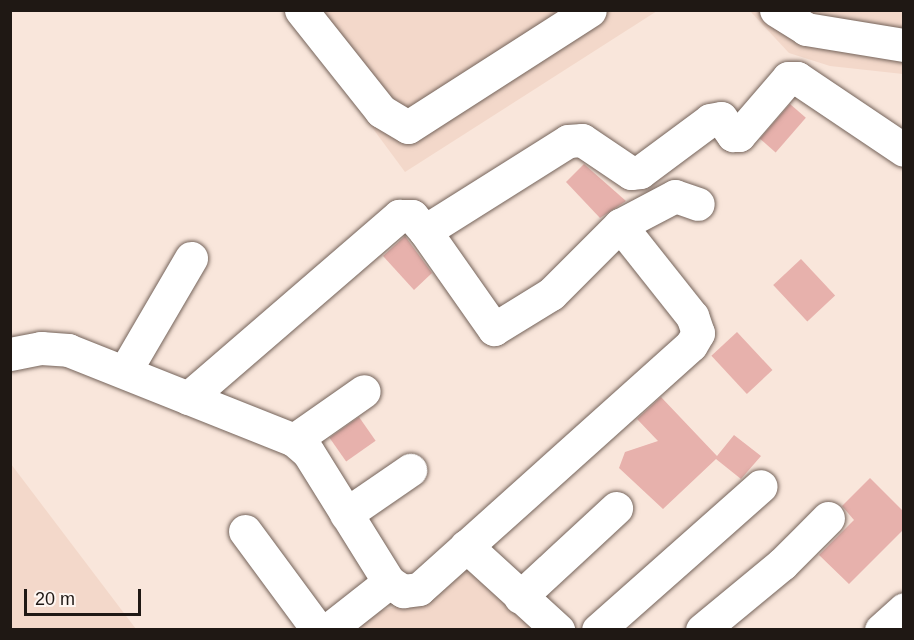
<!DOCTYPE html>
<style>
body{margin:0}
#map{position:relative;width:914px;height:640px;overflow:hidden;background:#f9e6db;font-family:Arial,sans-serif}
div>[style]{position:absolute}
.built>*{inset:0;background:#f3d8ca}
.building>*{inset:0;background:#e7b1ac;transform-origin:0 0}
.roads{filter:drop-shadow(0 0 2px #74635a) drop-shadow(0 0 2px #74635a)}
.minor>*{height:33px;margin:-16.5px;padding:0 16.5px;transform-origin:16.5px;border-radius:16.5px;background:#fff}
span{translate:-50% -50%;white-space:nowrap;text-align:center;line-height:1.15;-webkit-text-stroke:6px #fef6f1;paint-order:stroke}
.frame{position:absolute;inset:0;border:12px solid #1f1814;pointer-events:none}
.scale{position:absolute;left:24px;top:589px;width:117px;height:27px;box-sizing:border-box;border:3px solid #1f1814;border-top:0;padding-left:8px;font-size:18px;line-height:21px;white-space:nowrap;color:#1f1814;-webkit-text-stroke:4px #fef6f1;paint-order:stroke}
</style>
<div id="map">
<div class="built">
<div style="clip-path:polygon(286px 11px,657px 11px,405px 172px)"></div>
<div style="clip-path:polygon(750px 11px,903px 11px,903px 74px,830px 66px,789px 53px)"></div>
<div style="clip-path:polygon(10px 464px,11px 464px,136px 629px,11px 629px)"></div>
<div style="clip-path:polygon(463px 560px,545px 630px,356px 630px,379px 611px,424px 600px)"></div>
</div>
<div class="building">
<div style="left:790px;top:104px;width:21px;height:46px;rotate:41deg"></div>
<div style="clip-path:polygon(584px 164px,626px 201px,600px 218px,566px 182px)"></div>
<div style="clip-path:polygon(405px 236px,432px 273px,414px 290px,383px 256px)"></div>
<div style="left:801px;top:259px;width:50px;height:38px;rotate:47deg"></div>
<div style="left:737px;top:332px;width:52px;height:35px;rotate:47deg"></div>
<div style="clip-path:polygon(661px 397px,717px 456px,734px 435px,761px 456px,741px 479px,716px 459px,663px 509px,619px 468px,625px 452px,658px 441px,637px 419px)"></div>
<div style="left:359px;top:417px;width:29px;height:36px;rotate:55deg"></div>
<div style="clip-path:polygon(870px 478px,903px 511px,903px 530px,849px 584px,819px 555px,854px 520px,842px 506px)"></div>
</div>
<div class="roads">
<div class="minor">
<div style="left:301px;top:10px;width:129px;rotate:51.6deg"></div>
<div style="left:381px;top:111px;width:31px;rotate:31deg"></div>
<div style="left:408px;top:127px;width:216px;rotate:-32.7deg"></div>
<div style="left:776px;top:10px;width:36px;rotate:32deg"></div>
<div style="left:806px;top:29px;width:99px;rotate:9.3deg"></div>
<div style="left:425px;top:231px;width:120px;rotate:54.9deg"></div>
<div style="left:494px;top:329px;width:67px;rotate:-31.6deg"></div>
<div style="left:551px;top:294px;width:98px;rotate:-45deg"></div>
<div style="left:620px;top:225px;width:62px;rotate:-27.8deg"></div>
<div style="left:675px;top:196px;width:24px;rotate:19deg"></div>
<div style="left:10px;top:354px;width:32px;rotate:-11deg"></div>
<div style="left:41px;top:348px;width:27px;rotate:4deg"></div>
<div style="left:68px;top:350px;width:243px;rotate:21.7deg"></div>
<div style="left:294px;top:440px;width:18px;rotate:41deg"></div>
<div style="left:308px;top:452px;width:153px;rotate:58.1deg"></div>
<div style="left:389px;top:582px;width:17px;rotate:33deg"></div>
<div style="left:403px;top:591px;width:16px;rotate:-7deg"></div>
<div style="left:419px;top:589px;width:365px;rotate:-41.9deg"></div>
<div style="left:691px;top:345px;width:14px;rotate:-60deg"></div>
<div style="left:698px;top:333px;width:18px;rotate:-109deg"></div>
<div style="left:692px;top:316px;width:116px;rotate:-128.4deg"></div>
<div style="left:125px;top:371px;width:131px;rotate:-59.7deg"></div>
<div style="left:188px;top:398px;width:279px;rotate:-40.8deg"></div>
<div style="left:399px;top:216px;width:13px"></div>
<div style="left:412px;top:216px;width:20px;rotate:49deg"></div>
<div style="left:425px;top:231px;width:169px;rotate:-32.2deg"></div>
<div style="left:568px;top:141px;width:14px;rotate:-4deg"></div>
<div style="left:582px;top:140px;width:59px;rotate:34deg"></div>
<div style="left:631px;top:173px;width:9px;rotate:-6deg"></div>
<div style="left:640px;top:172px;width:87px;rotate:-36.6deg"></div>
<div style="left:710px;top:120px;width:11px;rotate:-10deg"></div>
<div style="left:721px;top:118px;width:21px;rotate:55deg"></div>
<div style="left:733px;top:135px;width:6px"></div>
<div style="left:739px;top:135px;width:75px;rotate:-49.3deg"></div>
<div style="left:788px;top:78px;width:9px"></div>
<div style="left:797px;top:78px;width:129px;rotate:33.9deg"></div>
<div style="left:294px;top:440px;width:85px;rotate:-35deg"></div>
<div style="left:346px;top:514px;width:78px;rotate:-34.5deg"></div>
<div style="left:245px;top:531px;width:123px;rotate:53.6deg"></div>
<div style="left:466px;top:546px;width:125px;rotate:42.4deg"></div>
<div style="left:520px;top:597px;width:131px;rotate:-42.8deg"></div>
<div style="left:328px;top:630px;width:78px;rotate:-38.2deg"></div>
<div style="left:598px;top:630px;width:217px;rotate:-41.5deg"></div>
<div style="left:702px;top:630px;width:104px;rotate:-39.5deg"></div>
<div style="left:782px;top:564px;width:65px;rotate:-45deg"></div>
<div style="left:881px;top:630px;width:31px;rotate:-42deg"></div>
</div>
</div>
<div class="frame"></div>
<div class="scale">20 m</div>
</div>
